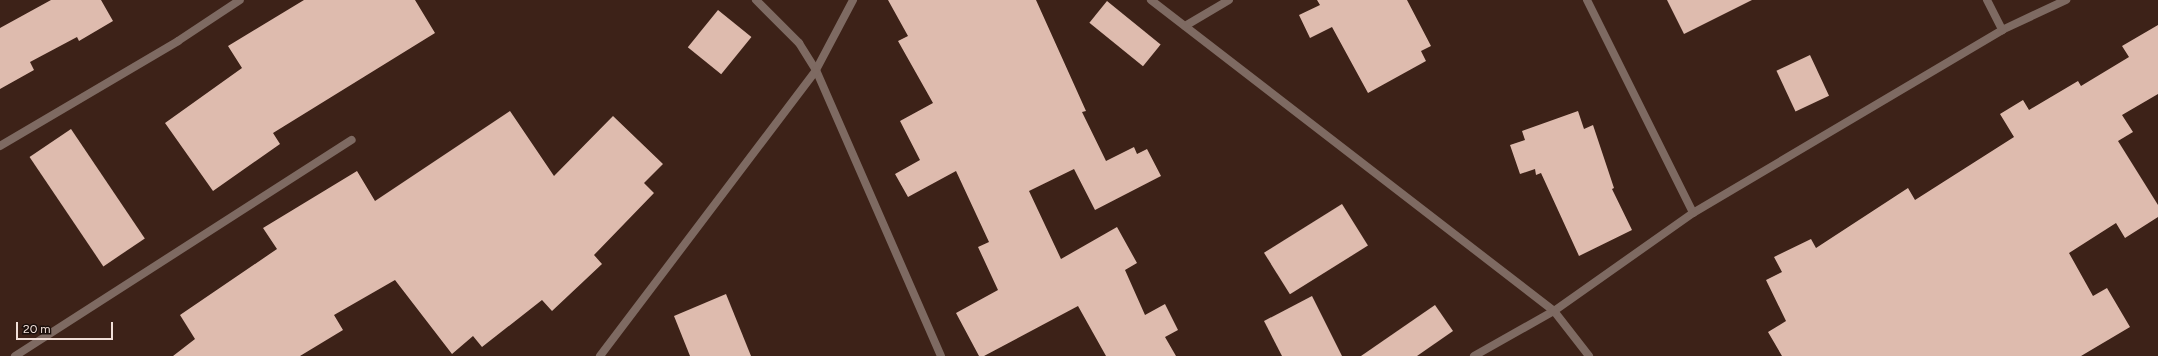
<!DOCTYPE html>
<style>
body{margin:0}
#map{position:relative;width:2158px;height:356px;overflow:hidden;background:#3d2218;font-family:Figtree,sans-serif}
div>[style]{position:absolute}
.building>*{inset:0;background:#debbae;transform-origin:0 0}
.minor>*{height:8px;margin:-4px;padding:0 4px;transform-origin:4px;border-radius:4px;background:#7e6a62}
span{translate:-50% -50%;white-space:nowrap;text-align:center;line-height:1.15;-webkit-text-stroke:4px #1b0f0b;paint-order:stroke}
.scale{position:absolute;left:16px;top:322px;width:97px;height:18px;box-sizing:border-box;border:2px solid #f1dfd8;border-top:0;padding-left:5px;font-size:12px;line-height:14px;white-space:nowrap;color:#f1dfd8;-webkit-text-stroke:3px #1b0f0b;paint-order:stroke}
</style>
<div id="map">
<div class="building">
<div style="clip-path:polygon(51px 0,101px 0,113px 21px,79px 41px,77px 37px,30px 62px,34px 70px,0 89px,0 28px)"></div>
<div style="clip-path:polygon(304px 0,415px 0,435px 33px,273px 133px,280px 144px,213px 191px,165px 123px,242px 68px,228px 46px)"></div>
<div style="clip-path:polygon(888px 0,1036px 0,1086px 111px,1082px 112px,1106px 161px,1134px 147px,1137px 154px,1147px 149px,1161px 176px,1095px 210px,1074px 169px,1029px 191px,1061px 259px,1117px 227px,1137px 263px,1125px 270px,1145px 315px,1165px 304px,1178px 330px,1165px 337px,1176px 356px,1106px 356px,1078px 306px,984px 356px,979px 356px,956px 313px,998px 290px,978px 247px,989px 242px,956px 171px,908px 197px,895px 174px,920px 160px,900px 121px,933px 103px,898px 41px,908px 36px)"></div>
<div style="clip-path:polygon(1317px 0,1407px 0,1431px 46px,1421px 51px,1426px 61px,1368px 93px,1332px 27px,1310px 38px,1299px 15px,1320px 5px)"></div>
<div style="clip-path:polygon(1667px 0,1752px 0,1684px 34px)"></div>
<div style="left:1107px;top:1px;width:69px;height:28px;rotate:39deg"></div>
<div style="left:718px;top:10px;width:43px;height:48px;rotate:39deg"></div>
<div style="clip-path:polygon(2158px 25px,2158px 94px,2122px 115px,2133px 132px,2118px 141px,2158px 205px,2158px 217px,2125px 238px,2116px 223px,2069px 253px,2093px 296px,2107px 288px,2130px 327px,2081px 356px,1782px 356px,1768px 332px,1786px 321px,1766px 280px,1782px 272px,1774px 257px,1811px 239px,1816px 248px,1908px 188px,1915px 200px,2014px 137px,2000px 114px,2023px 100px,2029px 110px,2078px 81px,2081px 86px,2129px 57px,2122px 46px)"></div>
<div style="left:1810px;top:55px;width:45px;height:37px;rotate:65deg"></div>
<div style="clip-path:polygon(510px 111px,554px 176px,613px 116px,663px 164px,644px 183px,654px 193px,594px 255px,602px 264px,552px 311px,542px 300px,482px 347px,473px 336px,452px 354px,395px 280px,334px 315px,343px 330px,300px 356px,173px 356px,195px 339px,180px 315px,277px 249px,263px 228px,357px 171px,375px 201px)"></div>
<div style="clip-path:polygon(1578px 111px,1584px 129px,1593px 125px,1614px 188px,1612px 189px,1632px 230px,1579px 256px,1541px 173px,1536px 175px,1535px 169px,1520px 174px,1510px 145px,1525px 140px,1522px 131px)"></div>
<div style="left:71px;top:129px;width:132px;height:50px;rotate:56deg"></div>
<div style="left:1342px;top:204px;width:49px;height:92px;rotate:58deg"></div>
<div style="clip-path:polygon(726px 294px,751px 356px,690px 356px,674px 316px)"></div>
<div style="clip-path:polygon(1312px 296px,1342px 356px,1282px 356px,1264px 321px)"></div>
<div style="clip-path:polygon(1435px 305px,1453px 331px,1417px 356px,1361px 356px)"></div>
</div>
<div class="minor">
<div style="left:756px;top:0;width:61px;rotate:45deg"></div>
<div style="left:799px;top:43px;width:32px;rotate:58deg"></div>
<div style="left:816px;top:70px;width:312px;rotate:66.4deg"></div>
<div style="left:1151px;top:0;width:509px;rotate:37.66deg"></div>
<div style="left:1554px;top:311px;width:170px;rotate:-35.2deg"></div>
<div style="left:1693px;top:213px;width:359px;rotate:-30.6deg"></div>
<div style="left:2002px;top:30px;width:71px;rotate:-25.1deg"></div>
<div style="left:1587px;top:0;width:238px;rotate:63.5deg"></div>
<div style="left:1987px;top:0;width:34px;rotate:63deg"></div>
<div style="left:1185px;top:26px;width:51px;rotate:-30.6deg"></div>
<div style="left:0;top:146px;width:207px;rotate:-30.5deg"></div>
<div style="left:178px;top:41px;width:74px;rotate:-33.5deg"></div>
<div style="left:15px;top:356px;width:400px;rotate:-32.7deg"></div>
<div style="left:600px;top:356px;width:358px;rotate:-52.9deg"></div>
<div style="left:816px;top:70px;width:79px;rotate:-62.1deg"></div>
<div style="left:1474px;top:356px;width:92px;rotate:-29.4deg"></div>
<div style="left:1554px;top:311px;width:57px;rotate:52.1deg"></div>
</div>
<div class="scale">20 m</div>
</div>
